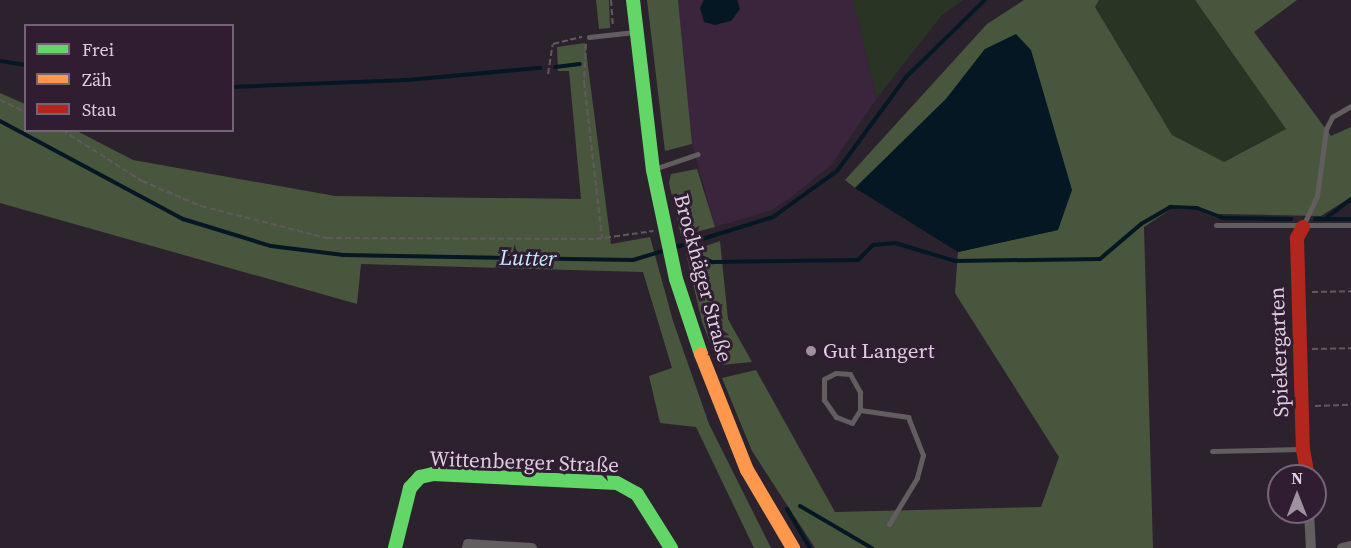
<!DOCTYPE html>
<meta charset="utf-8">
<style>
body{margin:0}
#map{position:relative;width:1351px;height:548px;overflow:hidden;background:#2c222d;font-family:"Source Serif 4",serif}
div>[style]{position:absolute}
.built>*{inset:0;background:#3b253d}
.green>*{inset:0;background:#2a3424}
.forest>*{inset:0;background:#48563e}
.water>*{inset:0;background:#041723}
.stream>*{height:4px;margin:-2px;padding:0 2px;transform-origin:2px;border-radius:2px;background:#041723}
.path>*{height:2px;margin-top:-1px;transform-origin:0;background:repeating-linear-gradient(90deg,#60595e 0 6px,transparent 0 9px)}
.lane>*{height:5px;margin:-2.5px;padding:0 2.5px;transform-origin:2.5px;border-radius:2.5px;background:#625d5f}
.street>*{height:10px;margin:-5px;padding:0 5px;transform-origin:5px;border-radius:5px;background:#625d5f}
.fast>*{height:14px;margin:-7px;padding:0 7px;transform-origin:7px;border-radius:7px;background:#63d668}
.slow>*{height:14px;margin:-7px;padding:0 7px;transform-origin:7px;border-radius:7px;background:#ff974d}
.jam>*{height:14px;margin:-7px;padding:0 7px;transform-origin:7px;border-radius:7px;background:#b3261e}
.dots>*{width:16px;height:16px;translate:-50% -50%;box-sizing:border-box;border:3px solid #301d32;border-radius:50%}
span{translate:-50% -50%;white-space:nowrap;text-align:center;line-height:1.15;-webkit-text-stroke:6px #301d32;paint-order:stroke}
.street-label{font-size:21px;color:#dccfdd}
.poi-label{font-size:21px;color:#dccfdd}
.left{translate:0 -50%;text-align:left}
.water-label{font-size:22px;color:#c3eafd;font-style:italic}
.legend{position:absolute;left:24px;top:24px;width:210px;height:108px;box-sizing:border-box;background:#301d32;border:2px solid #756476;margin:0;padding:8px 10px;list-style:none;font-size:18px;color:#dccfdd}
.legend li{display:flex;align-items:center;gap:12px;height:30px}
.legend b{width:30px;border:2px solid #756476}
.north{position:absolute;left:1267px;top:464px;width:60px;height:60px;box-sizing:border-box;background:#301d32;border:2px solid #756476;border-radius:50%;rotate:0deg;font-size:16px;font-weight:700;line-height:24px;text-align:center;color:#dccfdd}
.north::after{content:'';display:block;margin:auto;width:21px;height:27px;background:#9e929f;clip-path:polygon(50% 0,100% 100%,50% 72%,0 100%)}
</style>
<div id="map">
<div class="built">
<div style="clip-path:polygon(678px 0,704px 0,700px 8px,740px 9px,737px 0,853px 0,877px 98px,831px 165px,790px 198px,771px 210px,715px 227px,692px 144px)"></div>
</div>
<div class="green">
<div style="clip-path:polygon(853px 0,963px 0,941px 16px,877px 98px)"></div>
<div style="clip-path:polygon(1099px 0,1195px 0,1286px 129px,1223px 162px,1172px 135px,1095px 7px)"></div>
</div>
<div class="forest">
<div style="clip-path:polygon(596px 0,609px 0,610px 28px,599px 29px)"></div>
<div style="clip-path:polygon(647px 0,678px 0,692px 144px,665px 151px)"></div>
<div style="clip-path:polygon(1024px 0,1099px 0,1095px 7px,1172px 135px,1224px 162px,1286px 129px,1195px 0,1297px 0,1254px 32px,1331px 136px,1351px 127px,1351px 197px,1321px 216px,1219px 214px,1217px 218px,1197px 210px,1171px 209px,1144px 227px,1153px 548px,815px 548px,752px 451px,722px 378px,756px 370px,835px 512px,1041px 507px,1059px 457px,955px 293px,958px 252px,1058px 230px,985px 49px,946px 99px,855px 188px,845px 180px,987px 24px)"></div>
<div style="clip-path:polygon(585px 43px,611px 244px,650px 237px,673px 321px,709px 424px,771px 548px,754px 548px,696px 427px,660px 423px,649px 376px,672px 368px,643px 272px,361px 264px,357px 304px,0 203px,0 93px,25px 104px,26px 130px,77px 131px,133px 160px,335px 196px,581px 199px,569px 71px,558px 71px,557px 47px)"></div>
<div style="clip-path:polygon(697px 169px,715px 227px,681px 236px,669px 183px,671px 174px)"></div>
<div style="clip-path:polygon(720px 241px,728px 319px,752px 362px,719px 365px,702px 322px,686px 253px)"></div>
</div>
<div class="water">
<div style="clip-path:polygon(704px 0,737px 0,740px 9px,731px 21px,715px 25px,704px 22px,700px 8px)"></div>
<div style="clip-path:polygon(1016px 34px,1031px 50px,1072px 190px,1058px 230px,958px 252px,855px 188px,946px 99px,985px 49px)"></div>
</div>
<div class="stream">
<div style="left:0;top:61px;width:26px;rotate:9deg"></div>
<div style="left:555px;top:67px;width:25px;rotate:-7deg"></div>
<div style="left:232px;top:87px;width:175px;rotate:-2.3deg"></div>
<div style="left:407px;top:80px;width:134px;rotate:-5.2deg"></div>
<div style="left:0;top:121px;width:208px;rotate:28.2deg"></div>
<div style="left:183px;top:219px;width:92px;rotate:17.1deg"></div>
<div style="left:271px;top:246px;width:73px;rotate:7.1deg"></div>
<div style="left:343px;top:255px;width:290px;rotate:1deg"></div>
<div style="left:633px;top:260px;width:34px;rotate:-17deg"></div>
<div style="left:1326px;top:218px;width:31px;rotate:-37deg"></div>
<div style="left:1315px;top:219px;width:36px"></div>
<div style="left:692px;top:243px;width:13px;rotate:67deg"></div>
<div style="left:697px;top:255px;width:17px;rotate:25deg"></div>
<div style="left:712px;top:262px;width:146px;rotate:-0.8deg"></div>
<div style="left:858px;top:260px;width:21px;rotate:-45deg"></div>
<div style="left:873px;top:245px;width:22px;rotate:-5deg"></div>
<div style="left:895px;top:243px;width:63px;rotate:16.7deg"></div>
<div style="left:955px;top:261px;width:145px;rotate:-0.8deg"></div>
<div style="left:1100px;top:259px;width:54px;rotate:-40.5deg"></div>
<div style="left:1141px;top:224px;width:34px;rotate:-30deg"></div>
<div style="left:1170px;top:207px;width:27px;rotate:2deg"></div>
<div style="left:1197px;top:208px;width:28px;rotate:21deg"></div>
<div style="left:1223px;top:218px;width:68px;rotate:0.8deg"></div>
<div style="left:673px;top:248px;width:105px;rotate:-17.2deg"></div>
<div style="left:773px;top:217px;width:79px;rotate:-35.7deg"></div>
<div style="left:837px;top:171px;width:117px;rotate:-53.7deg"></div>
<div style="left:906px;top:77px;width:110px;rotate:-44.3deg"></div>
<div style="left:800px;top:506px;width:83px;rotate:30.3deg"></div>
<div style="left:787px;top:509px;width:45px;rotate:59.5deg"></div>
</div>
<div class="path">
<div style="left:611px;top:0;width:27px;rotate:86deg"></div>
<div style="left:586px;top:44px;width:38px;rotate:93deg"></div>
<div style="left:584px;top:82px;width:157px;rotate:83.4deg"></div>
<div style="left:548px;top:74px;width:30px;rotate:-81deg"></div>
<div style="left:553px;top:44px;width:30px;rotate:-14deg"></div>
<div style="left:0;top:100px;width:29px;rotate:25deg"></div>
<div style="left:62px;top:130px;width:95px;rotate:32.5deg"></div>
<div style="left:142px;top:181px;width:64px;rotate:23deg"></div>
<div style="left:201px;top:206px;width:130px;rotate:14.3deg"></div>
<div style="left:327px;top:238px;width:269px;rotate:0.2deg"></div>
<div style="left:596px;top:239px;width:58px;rotate:-8deg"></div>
<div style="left:1312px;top:292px;width:39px;rotate:-1deg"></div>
<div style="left:1312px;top:349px;width:39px;rotate:-1deg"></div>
<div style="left:1315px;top:406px;width:36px;rotate:-2deg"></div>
</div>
<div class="lane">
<div style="left:589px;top:37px;width:46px;rotate:-6.2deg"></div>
<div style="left:654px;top:169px;width:46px;rotate:-18.8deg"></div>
<div style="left:1216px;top:225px;width:135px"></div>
<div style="left:1303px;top:226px;width:33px;rotate:-65deg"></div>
<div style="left:1317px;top:196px;width:68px;rotate:-82.3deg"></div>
<div style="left:1326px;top:129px;width:13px;rotate:-63deg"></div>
<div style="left:1332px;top:117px;width:22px;rotate:-30deg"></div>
<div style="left:836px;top:373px;width:14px;rotate:4deg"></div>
<div style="left:850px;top:374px;width:21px;rotate:61deg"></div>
<div style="left:860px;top:392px;width:18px;rotate:90deg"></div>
<div style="left:860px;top:410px;width:15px;rotate:122deg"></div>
<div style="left:852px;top:423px;width:17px;rotate:-159deg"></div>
<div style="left:836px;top:417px;width:21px;rotate:-125deg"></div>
<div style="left:824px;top:400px;width:21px;rotate:-90deg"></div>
<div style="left:824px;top:379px;width:13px;rotate:-27deg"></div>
<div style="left:860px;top:410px;width:49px;rotate:8.3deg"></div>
<div style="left:908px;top:417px;width:41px;rotate:68.5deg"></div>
<div style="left:923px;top:455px;width:24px;rotate:105deg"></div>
<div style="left:917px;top:478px;width:54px;rotate:121.3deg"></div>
<div style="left:1212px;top:451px;width:88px;rotate:-1.3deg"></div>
</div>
<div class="street">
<div style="left:1309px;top:512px;width:36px;rotate:87deg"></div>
<div style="left:467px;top:548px;width:4px;rotate:-76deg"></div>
<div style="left:468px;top:544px;width:64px;rotate:3.6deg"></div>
<div style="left:1342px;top:548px;width:9px;rotate:-13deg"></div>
</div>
<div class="fast">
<div style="left:633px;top:0;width:171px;rotate:83.3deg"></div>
<div style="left:653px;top:170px;width:111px;rotate:78.1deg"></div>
<div style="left:676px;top:279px;width:79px;rotate:71.6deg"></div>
<div style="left:395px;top:548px;width:62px;rotate:-76deg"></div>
<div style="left:410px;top:488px;width:15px;rotate:-48deg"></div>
<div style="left:420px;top:477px;width:13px;rotate:-13deg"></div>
<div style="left:433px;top:474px;width:184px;rotate:2.8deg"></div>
<div style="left:617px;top:483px;width:23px;rotate:29deg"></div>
<div style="left:637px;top:494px;width:64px;rotate:57.8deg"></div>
</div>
<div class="slow">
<div style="left:701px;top:354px;width:125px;rotate:68.4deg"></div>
<div style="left:747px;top:470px;width:91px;rotate:59.5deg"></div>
</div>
<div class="jam">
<div style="left:1303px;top:227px;width:13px;rotate:119deg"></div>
<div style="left:1297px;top:238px;width:211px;rotate:88.4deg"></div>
<div style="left:1303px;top:449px;width:27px;rotate:80deg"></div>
</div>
<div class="dots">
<div style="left:811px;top:351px;background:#9e929f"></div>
</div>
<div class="street-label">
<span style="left:703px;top:278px;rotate:75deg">Brockhäger Straße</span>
<span style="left:1279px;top:352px;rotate:-92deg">Spiekergarten</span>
<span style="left:524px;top:462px;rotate:2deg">Wittenberger Straße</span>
</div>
<div class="poi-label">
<span class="left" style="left:823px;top:351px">Gut Langert</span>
</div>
<div class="water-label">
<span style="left:528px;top:258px;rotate:1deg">Lutter</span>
</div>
<ul class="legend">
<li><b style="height:8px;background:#63d668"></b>Frei</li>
<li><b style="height:8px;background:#ff974d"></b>Zäh</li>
<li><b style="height:8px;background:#b3261e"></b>Stau</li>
</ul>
<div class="north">N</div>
</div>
